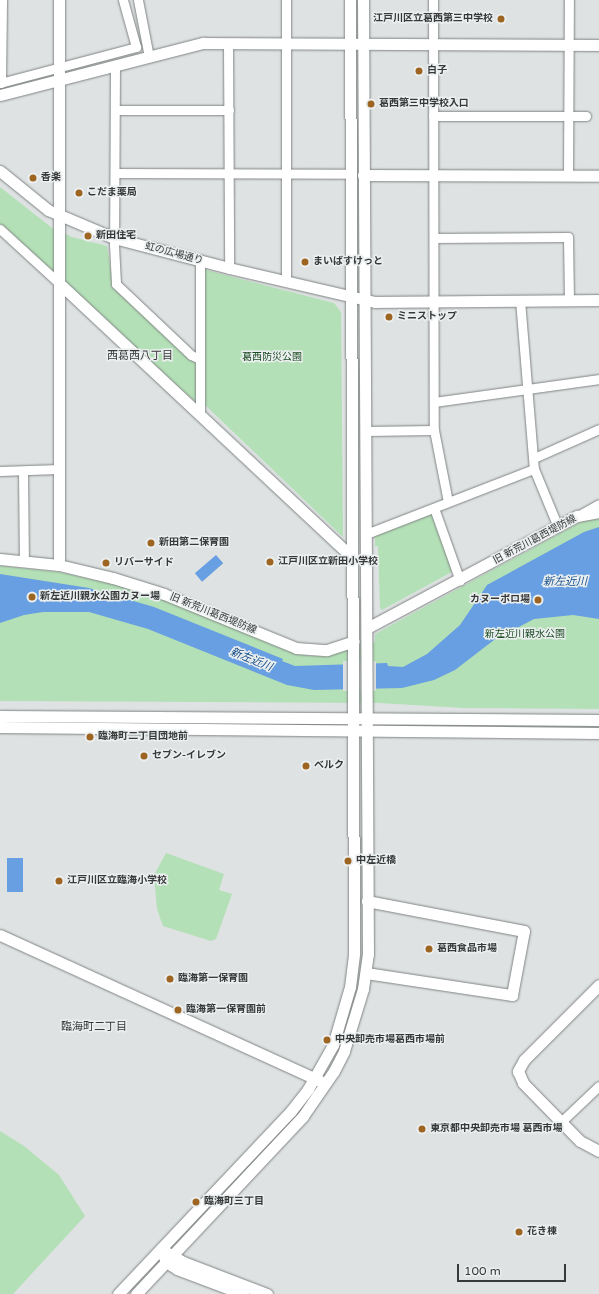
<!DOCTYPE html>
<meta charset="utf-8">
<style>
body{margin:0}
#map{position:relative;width:599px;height:1294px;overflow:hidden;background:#dee2e2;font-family:"Varela Round","Noto Sans JP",sans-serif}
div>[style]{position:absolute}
.green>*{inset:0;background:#b3e0b6}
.water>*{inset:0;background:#689fe2;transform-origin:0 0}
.pier>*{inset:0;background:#dee2e2;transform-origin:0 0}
.roads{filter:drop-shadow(0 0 1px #808484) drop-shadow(0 0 1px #808484)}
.minor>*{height:9px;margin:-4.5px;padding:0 4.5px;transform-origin:4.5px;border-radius:4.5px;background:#fff}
.tertiary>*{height:11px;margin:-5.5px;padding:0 5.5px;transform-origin:5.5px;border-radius:5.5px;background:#fff}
.dots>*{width:11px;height:11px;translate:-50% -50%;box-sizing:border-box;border:2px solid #ebefef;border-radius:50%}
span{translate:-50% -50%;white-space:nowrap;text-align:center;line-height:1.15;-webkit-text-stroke:3px #ebefef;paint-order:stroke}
.poi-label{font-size:10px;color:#373939;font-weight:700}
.right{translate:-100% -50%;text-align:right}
.left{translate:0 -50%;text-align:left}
.street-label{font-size:10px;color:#373939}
.park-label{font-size:10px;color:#1b4c23}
.neighbourhood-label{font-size:11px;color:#373939}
.water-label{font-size:11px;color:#164e8b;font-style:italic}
.scale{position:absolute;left:457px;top:1264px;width:109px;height:18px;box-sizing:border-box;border:2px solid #373939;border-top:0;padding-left:5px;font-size:12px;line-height:14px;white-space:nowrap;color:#373939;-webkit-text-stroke:3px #ebefef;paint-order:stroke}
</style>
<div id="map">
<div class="green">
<div style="clip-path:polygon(0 187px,52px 228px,72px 237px,107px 246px,113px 285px,197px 365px,198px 404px,0 228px)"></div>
<div style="clip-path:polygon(206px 270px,334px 303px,341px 312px,343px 537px,203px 403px,202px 273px)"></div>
<div style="clip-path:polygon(430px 513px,433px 515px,452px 570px,450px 573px,382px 610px,380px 608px,378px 546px,375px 546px,375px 537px,378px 533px)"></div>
<div style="clip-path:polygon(599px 516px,599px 709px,464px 708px,379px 703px,0 701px,0 566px,59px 572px,112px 584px,162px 598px,294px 653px,310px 656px,334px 654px,375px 642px,375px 634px,581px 522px)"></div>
<div style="clip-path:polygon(166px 853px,224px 874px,219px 890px,232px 894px,216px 939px,211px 941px,163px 926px,157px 909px,154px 875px)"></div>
<div style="clip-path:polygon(0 1131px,24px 1146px,59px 1175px,85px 1216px,13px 1294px,0 1294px)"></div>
</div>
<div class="water">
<div style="clip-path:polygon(599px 527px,599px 619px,573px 615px,534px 619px,494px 640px,455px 670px,434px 680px,402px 688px,314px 690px,287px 685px,148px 629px,89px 612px,43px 612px,24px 615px,0 623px,0 574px,89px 588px,154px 607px,283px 659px,282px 661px,295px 666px,387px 663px,388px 666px,403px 667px,427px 654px,460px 625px,487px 585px,584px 532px)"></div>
<div style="left:216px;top:555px;width:11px;height:28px;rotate:49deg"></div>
<div style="left:7px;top:858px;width:16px;height:34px"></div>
</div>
<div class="pier">
<div style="left:376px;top:661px;width:30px;height:33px;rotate:90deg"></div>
</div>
<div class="roads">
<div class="minor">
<div style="left:138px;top:0;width:58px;rotate:79.1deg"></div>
<div style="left:286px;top:0;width:281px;rotate:90deg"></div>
<div style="left:433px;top:0;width:430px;rotate:89.9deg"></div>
<div style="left:434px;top:430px;width:73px;rotate:79deg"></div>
<div style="left:228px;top:43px;width:225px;rotate:89.7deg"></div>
<div style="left:115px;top:66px;width:179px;rotate:90.3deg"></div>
<div style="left:114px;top:245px;width:39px;rotate:87deg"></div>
<div style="left:116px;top:284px;width:103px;rotate:43.4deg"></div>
<div style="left:191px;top:355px;width:10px;rotate:24deg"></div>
<div style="left:0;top:83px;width:141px;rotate:-14.8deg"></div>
<div style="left:136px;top:47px;width:49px;rotate:-105.5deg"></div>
<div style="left:1px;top:83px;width:83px;rotate:-89.3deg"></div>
<div style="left:115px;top:110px;width:114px"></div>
<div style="left:433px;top:116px;width:153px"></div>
<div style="left:115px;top:173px;width:236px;rotate:0.2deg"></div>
<div style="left:568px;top:175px;width:175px;rotate:-89.7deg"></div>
<div style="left:0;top:229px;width:80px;rotate:42.5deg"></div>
<div style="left:434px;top:238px;width:134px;rotate:-0.4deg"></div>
<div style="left:568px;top:237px;width:63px;rotate:89.1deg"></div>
<div style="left:200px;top:261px;width:154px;rotate:90deg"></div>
<div style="left:520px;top:300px;width:170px;rotate:85.3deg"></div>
<div style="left:534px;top:469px;width:63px;rotate:67.5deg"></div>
<div style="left:434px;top:402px;width:167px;rotate:-7.9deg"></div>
<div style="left:366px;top:431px;width:68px;rotate:-0.8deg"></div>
<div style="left:534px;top:458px;width:71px;rotate:-24deg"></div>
<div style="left:0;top:471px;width:59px;rotate:-1.9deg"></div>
<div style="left:23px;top:471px;width:90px;rotate:89.4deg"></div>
<div style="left:434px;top:508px;width:77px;rotate:70.4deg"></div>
<div style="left:583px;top:513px;width:18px;rotate:-29deg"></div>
<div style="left:366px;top:534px;width:180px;rotate:-21.2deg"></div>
<div style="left:561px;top:1122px;width:52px;rotate:-43.5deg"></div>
</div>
<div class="tertiary">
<div style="left:59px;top:0;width:565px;rotate:90deg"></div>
<div style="left:0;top:95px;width:210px;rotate:-14.4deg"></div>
<div style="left:203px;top:43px;width:396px;rotate:0.3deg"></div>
<div style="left:0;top:171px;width:62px;rotate:39.1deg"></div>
<div style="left:48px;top:210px;width:72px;rotate:23deg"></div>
<div style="left:114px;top:238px;width:119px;rotate:14.6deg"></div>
<div style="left:229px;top:268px;width:150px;rotate:13.1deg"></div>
<div style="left:375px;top:302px;width:224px;rotate:-0.5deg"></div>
<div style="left:363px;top:175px;width:236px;rotate:0.2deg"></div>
<div style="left:59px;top:283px;width:403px;rotate:43.1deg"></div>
<div style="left:0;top:559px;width:59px;rotate:5.8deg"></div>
<div style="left:59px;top:565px;width:56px;rotate:13.5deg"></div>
<div style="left:113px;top:578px;width:53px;rotate:17.4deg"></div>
<div style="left:164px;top:594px;width:143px;rotate:22.2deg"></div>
<div style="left:296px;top:648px;width:31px;rotate:4deg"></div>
<div style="left:327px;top:650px;width:28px;rotate:-18deg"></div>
<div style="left:367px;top:628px;width:238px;rotate:-28.1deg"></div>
<div style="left:577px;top:516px;width:22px;rotate:-10deg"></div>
<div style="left:0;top:716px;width:599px;rotate:0.38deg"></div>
<div style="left:0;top:727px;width:599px;rotate:0.57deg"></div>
<div style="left:0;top:935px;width:352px;rotate:24.5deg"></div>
<div style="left:366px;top:973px;width:148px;rotate:8.6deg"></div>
<div style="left:512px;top:995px;width:65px;rotate:-79.4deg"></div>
<div style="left:524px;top:931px;width:160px;rotate:-169.2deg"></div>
<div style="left:599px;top:985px;width:106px;rotate:135deg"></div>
<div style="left:524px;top:1060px;width:13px;rotate:119deg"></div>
<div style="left:518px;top:1071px;width:13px;rotate:67deg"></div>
<div style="left:523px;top:1083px;width:81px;rotate:45.5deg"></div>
<div style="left:580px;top:1141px;width:21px;rotate:28deg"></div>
<div style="left:166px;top:1252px;width:20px;rotate:30deg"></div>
<div style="left:183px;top:1262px;width:90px;rotate:20.9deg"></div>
<div style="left:164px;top:1257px;width:5px;rotate:68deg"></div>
<div style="left:166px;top:1262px;width:13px;rotate:32deg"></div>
<div style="left:177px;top:1269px;width:71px;rotate:20.7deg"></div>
<div style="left:118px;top:1294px;width:252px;rotate:-46.6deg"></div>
<div style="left:291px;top:1111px;width:28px;rotate:-52deg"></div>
<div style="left:308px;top:1089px;width:51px;rotate:-60.4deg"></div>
<div style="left:333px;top:1045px;width:60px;rotate:-73.7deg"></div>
<div style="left:350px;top:987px;width:34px;rotate:-83deg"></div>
<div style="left:354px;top:953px;width:953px;rotate:-90.24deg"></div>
<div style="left:136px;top:1294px;width:244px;rotate:-46.8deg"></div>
<div style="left:303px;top:1116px;width:55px;rotate:-55.4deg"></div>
<div style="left:334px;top:1071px;width:22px;rotate:-63deg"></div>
<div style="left:344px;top:1051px;width:65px;rotate:-73deg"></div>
<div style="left:363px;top:989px;width:35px;rotate:-82deg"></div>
<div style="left:368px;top:954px;width:954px;rotate:-90.3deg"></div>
</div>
</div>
<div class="dots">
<div style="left:501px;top:19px;background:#9d6422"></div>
<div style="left:419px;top:71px;background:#9d6422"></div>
<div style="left:371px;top:104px;background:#9d6422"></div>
<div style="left:33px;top:178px;background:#9d6422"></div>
<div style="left:79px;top:193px;background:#9d6422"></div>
<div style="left:88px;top:236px;background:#9d6422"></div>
<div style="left:305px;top:262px;background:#9d6422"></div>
<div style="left:389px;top:317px;background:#9d6422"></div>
<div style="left:151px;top:543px;background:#9d6422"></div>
<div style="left:270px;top:562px;background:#9d6422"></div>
<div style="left:106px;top:563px;background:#9d6422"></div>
<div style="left:32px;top:597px;background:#9d6422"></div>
<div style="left:538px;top:600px;background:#9d6422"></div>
<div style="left:90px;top:737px;background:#9d6422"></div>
<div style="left:144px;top:756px;background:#9d6422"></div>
<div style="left:306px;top:766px;background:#9d6422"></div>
<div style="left:348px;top:861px;background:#9d6422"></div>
<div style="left:59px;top:881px;background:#9d6422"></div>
<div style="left:429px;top:949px;background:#9d6422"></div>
<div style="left:170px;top:979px;background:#9d6422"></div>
<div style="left:178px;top:1010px;background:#9d6422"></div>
<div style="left:327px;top:1040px;background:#9d6422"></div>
<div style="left:422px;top:1129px;background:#9d6422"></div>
<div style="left:196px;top:1202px;background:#9d6422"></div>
<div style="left:519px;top:1232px;background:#9d6422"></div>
</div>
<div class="poi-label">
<span class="right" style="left:493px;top:19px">江戸川区立葛西第三中学校</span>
<span class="left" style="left:427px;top:71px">白子</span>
<span class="left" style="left:379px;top:104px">葛西第三中学校入口</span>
<span class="left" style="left:41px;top:178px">香楽</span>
<span class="left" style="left:87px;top:193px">こだま薬局</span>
<span class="left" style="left:96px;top:236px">新田住宅</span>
<span class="left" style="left:313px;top:262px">まいばすけっと</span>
<span class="left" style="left:397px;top:317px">ミニストップ</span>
<span class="left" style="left:159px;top:543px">新田第二保育園</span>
<span class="left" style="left:278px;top:562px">江戸川区立新田小学校</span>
<span class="left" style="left:114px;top:563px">リバーサイド</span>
<span class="left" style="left:40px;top:597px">新左近川親水公園カヌー場</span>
<span class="right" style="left:530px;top:600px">カヌーポロ場</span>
<span class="left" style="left:98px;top:737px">臨海町二丁目団地前</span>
<span class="left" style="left:152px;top:756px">セブン-イレブン</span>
<span class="left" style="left:314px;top:766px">ベルク</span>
<span class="left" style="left:356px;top:861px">中左近橋</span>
<span class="left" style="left:67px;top:881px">江戸川区立臨海小学校</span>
<span class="left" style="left:437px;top:949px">葛西食品市場</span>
<span class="left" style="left:178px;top:979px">臨海第一保育園</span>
<span class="left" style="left:186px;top:1010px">臨海第一保育園前</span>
<span class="left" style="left:335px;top:1040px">中央卸売市場葛西市場前</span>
<span class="left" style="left:430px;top:1129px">東京都中央卸売市場 葛西市場</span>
<span class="left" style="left:204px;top:1202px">臨海町三丁目</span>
<span class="left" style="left:527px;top:1232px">花き棟</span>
</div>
<div class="street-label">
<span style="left:174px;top:254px;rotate:15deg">虹の広場通り</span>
<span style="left:535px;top:540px;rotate:-28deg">旧 新荒川葛西堤防線</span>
<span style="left:213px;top:614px;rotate:22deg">旧 新荒川葛西堤防線</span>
</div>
<div class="park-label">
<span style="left:272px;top:358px">葛西防災公園</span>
<span style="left:525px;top:635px">新左近川親水公園</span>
</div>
<div class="neighbourhood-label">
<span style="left:140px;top:356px">西葛西八丁目</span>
<span style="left:94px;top:1027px">臨海町二丁目</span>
</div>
<div class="water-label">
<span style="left:565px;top:582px">新左近川</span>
<span style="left:251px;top:660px;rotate:22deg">新左近川</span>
</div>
<div class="scale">100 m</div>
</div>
